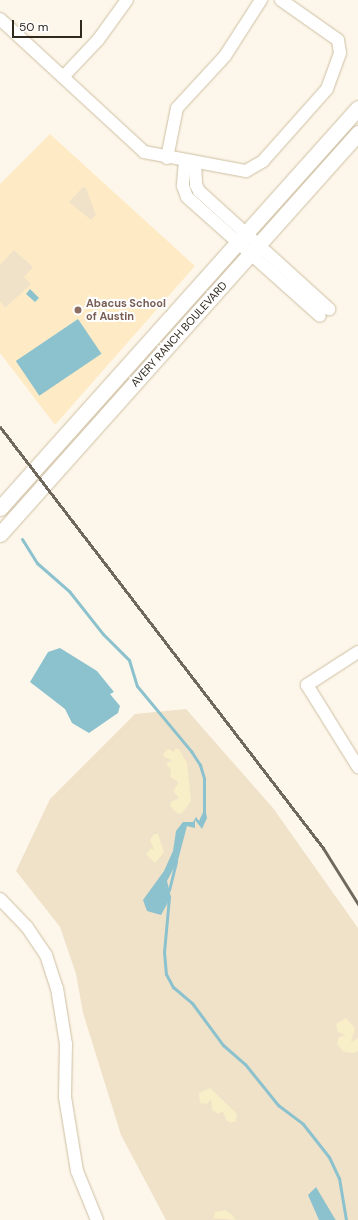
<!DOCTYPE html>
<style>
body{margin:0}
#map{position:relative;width:358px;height:1220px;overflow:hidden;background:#fdf7eb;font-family:"DM Sans",sans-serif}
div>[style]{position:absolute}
.built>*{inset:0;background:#feebc6}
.green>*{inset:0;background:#f0e2c8}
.sand>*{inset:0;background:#f8eec8}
.water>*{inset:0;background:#8cc1ce;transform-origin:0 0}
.stream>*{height:3px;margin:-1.5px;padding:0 1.5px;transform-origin:1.5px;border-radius:1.5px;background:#8cc1ce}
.roads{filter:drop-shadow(0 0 1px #cebfa2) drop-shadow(0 0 1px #cebfa2)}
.minor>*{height:12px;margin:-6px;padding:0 6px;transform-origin:6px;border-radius:6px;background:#fff}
.major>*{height:15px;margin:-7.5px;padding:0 7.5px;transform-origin:7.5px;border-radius:7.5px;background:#fff}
.rail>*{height:3px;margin:-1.5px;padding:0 1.5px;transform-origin:1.5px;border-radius:1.5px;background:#6e685d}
.dots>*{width:11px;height:11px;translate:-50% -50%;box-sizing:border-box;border:2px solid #fff;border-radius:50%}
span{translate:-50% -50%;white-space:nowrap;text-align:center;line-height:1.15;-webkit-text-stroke:4px #fff;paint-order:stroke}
.education-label{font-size:11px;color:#785e54;font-weight:700}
.left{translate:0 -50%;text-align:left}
.street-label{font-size:11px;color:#2f291e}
.scale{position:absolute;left:12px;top:20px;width:70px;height:18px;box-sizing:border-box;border:2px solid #2f291e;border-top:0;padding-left:5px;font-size:12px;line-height:14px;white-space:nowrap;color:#2f291e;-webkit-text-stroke:3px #fff;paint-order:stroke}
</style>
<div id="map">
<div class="built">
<div style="clip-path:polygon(50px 134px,195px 266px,55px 425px,0 353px,0 184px)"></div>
</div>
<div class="green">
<div style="clip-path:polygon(83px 187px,86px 188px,96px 215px,91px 220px,69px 202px)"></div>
<div style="clip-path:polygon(14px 250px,33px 267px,24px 277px,31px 284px,5px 308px,0 301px,0 265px)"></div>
<div style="clip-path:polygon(186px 709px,273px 808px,358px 928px,358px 1220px,166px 1220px,121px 1135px,83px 1013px,76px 974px,60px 927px,16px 871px,50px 799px,135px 714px)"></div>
</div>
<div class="sand">
<div style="clip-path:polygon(168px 749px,174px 752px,175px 749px,179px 749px,187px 763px,191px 801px,182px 813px,178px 814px,170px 806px,171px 802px,179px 798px,173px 791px,178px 784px,177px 781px,170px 777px,171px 770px,166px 764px,172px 760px,164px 757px,163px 754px)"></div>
<div style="clip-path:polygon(154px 834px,158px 834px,164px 852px,155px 863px,146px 854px,151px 848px,155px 851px,150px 840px)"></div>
<div style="clip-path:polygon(346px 1018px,355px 1028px,351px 1042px,358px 1038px,358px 1051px,353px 1053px,344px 1052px,337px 1044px,339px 1037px,346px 1035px,338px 1032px,336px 1024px)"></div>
<div style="clip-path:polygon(210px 1088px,237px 1114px,236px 1121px,231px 1123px,226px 1120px,223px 1111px,218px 1114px,212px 1110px,211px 1099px,207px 1104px,200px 1103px,199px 1093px)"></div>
<div style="clip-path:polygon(225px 1210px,232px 1215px,236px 1220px,214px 1218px,215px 1212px)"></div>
</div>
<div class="water">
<div style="clip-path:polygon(30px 289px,39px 298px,35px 302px,26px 294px)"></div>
<div style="left:78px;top:319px;width:42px;height:75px;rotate:56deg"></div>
<div style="clip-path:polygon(60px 648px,97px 671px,114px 692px,110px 694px,120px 706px,118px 713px,89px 733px,72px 723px,65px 709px,30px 682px,48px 652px)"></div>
<div style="clip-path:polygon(205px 808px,207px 818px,202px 829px,195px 820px,195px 828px,187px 826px,178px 860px,167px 881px,171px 897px,161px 915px,147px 911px,143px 900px,164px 871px,173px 851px,176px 831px,183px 822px,193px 822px,196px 817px,199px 821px)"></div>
<div style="clip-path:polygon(316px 1187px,335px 1219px,336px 1220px,319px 1220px,308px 1195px)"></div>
</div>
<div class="stream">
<div style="left:22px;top:539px;width:28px;rotate:58deg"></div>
<div style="left:37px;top:563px;width:43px;rotate:41.2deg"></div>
<div style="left:69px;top:591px;width:55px;rotate:51.7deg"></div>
<div style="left:103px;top:634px;width:37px;rotate:45deg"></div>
<div style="left:129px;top:660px;width:27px;rotate:73deg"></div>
<div style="left:137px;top:686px;width:85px;rotate:50.3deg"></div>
<div style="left:191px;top:751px;width:17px;rotate:57deg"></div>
<div style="left:200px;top:765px;width:14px;rotate:73deg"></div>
<div style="left:204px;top:778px;width:34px;rotate:90deg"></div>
<div style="left:169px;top:890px;width:30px;rotate:-76deg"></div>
<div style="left:169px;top:897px;width:55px;rotate:95.2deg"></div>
<div style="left:164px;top:952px;width:22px;rotate:85deg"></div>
<div style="left:166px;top:974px;width:15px;rotate:62deg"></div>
<div style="left:173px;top:987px;width:25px;rotate:40deg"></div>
<div style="left:192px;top:1003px;width:52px;rotate:53.6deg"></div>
<div style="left:223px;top:1045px;width:29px;rotate:41deg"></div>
<div style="left:245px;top:1064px;width:53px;rotate:51.2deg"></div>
<div style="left:278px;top:1105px;width:31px;rotate:37deg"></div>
<div style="left:303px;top:1124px;width:42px;rotate:51.8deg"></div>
<div style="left:329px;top:1157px;width:23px;rotate:65deg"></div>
<div style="left:339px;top:1178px;width:43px;rotate:80.5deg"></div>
</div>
<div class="roads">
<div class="minor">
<div style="left:0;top:19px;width:196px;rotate:42.7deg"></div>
<div style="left:144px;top:152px;width:104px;rotate:10.6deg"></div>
<div style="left:246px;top:171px;width:20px;rotate:-30deg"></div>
<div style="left:263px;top:161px;width:96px;rotate:-48.4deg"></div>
<div style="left:327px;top:89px;width:38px;rotate:-70deg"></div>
<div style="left:340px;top:53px;width:13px;rotate:-99deg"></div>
<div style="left:338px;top:40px;width:70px;rotate:-144.9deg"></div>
<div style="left:63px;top:77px;width:51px;rotate:-46.6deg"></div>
<div style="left:98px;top:40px;width:49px;rotate:-54.1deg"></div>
<div style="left:167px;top:158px;width:51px;rotate:-78.7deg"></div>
<div style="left:177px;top:108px;width:71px;rotate:-47.3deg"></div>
<div style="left:225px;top:56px;width:67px;rotate:-57.3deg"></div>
<div style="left:185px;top:161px;width:25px;rotate:95deg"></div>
<div style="left:183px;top:186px;width:12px;rotate:70deg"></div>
<div style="left:187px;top:197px;width:178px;rotate:41.8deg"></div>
<div style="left:195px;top:163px;width:22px;rotate:87deg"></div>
<div style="left:196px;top:185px;width:7px;rotate:63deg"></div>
<div style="left:199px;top:191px;width:176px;rotate:42.2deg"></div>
<div style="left:358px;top:652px;width:61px;rotate:147.1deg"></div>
<div style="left:307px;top:685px;width:97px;rotate:58.1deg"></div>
<div style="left:0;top:899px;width:39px;rotate:46deg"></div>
<div style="left:27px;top:927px;width:34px;rotate:56deg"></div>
<div style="left:46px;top:955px;width:35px;rotate:72deg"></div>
<div style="left:57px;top:988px;width:57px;rotate:80.9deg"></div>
<div style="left:66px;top:1044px;width:53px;rotate:91.1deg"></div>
<div style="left:65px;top:1097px;width:75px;rotate:80.8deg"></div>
<div style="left:77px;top:1171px;width:53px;rotate:67.8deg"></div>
</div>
<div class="major">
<div style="left:0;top:508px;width:537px;rotate:-48.17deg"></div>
<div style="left:0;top:534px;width:538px;rotate:-48.24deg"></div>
</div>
</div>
<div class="rail">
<div style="left:0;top:427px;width:531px;rotate:52.5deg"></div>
<div style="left:323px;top:848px;width:66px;rotate:58deg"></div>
</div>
<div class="dots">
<div style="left:78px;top:310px;background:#8d6e63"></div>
</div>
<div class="education-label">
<span class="left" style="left:86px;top:310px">Abacus School<br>of Austin</span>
</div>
<div class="street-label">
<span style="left:179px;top:334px;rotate:-48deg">AVERY RANCH BOULEVARD</span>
</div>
<div class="scale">50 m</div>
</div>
